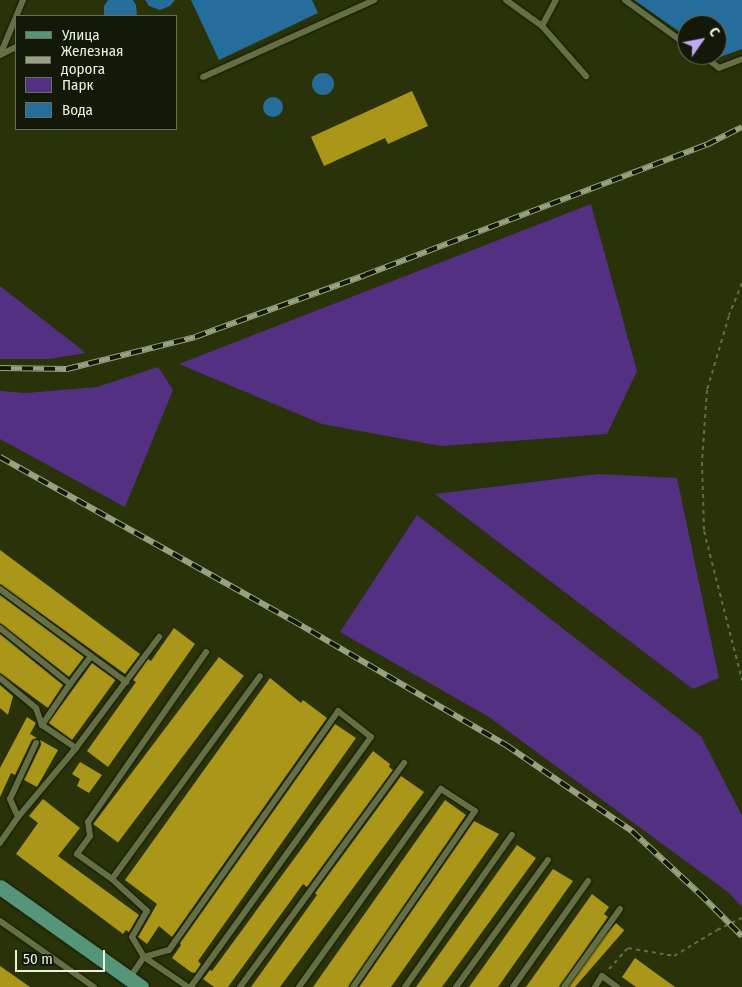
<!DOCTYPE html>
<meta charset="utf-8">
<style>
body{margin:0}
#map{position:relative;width:742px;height:987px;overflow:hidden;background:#2a3209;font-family:"Fira Sans Condensed",sans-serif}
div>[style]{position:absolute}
.green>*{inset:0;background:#533082}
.water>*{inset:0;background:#256e9b}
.round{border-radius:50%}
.building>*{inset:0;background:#aa971a;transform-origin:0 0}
.path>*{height:2px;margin-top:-1px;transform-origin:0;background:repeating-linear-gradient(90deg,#646b48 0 4px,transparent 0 8px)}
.roads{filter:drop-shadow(0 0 1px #131900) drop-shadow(0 0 1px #131900)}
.lane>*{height:6px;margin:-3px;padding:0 3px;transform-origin:3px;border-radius:3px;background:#646f46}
.primary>*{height:15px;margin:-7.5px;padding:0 7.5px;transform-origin:7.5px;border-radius:7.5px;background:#55957a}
.rail>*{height:5.5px;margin-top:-2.75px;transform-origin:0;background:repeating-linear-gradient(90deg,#141808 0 11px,#9aa182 0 22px);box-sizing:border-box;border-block:1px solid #9aa182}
span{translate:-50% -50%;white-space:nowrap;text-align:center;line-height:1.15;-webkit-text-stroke:5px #141808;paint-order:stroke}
.legend{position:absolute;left:15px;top:15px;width:162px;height:115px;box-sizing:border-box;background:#141808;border:1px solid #6a6f5c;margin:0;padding:6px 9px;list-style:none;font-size:15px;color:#ebf1da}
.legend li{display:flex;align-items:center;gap:10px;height:25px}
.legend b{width:25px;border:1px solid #6a6f5c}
.north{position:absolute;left:677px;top:15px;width:50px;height:50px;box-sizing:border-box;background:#141808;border:1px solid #6a6f5c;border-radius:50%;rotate:57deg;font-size:14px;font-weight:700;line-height:20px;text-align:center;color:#ebf1da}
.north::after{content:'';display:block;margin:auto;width:18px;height:22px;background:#c2a8f2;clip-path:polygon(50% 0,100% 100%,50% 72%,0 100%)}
.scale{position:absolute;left:15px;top:950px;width:90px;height:22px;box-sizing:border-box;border:2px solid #ebf1da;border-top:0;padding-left:6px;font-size:15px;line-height:18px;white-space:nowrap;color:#ebf1da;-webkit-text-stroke:4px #141808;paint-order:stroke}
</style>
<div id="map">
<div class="green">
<div style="clip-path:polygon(591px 204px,637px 371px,607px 434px,441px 446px,322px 424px,179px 364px)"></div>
<div style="clip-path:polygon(0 286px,86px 353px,48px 359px,0 359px)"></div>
<div style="clip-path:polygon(158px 367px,173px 390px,125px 507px,0 439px,0 391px,26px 393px,97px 387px)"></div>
<div style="clip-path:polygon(598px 474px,677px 478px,719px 678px,693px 689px,435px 494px)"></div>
<div style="clip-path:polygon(417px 515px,701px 736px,742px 816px,742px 907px,728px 892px,489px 717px,340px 632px)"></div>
</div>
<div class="water">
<div style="clip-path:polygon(108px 0,133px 0,136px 5px,137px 16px,104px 16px,104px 6px)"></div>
<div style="clip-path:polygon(145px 0,175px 0,170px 6px,160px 10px,149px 6px)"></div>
<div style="clip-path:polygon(191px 0,312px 0,318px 13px,219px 60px)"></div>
<div style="clip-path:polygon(634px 0,742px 0,742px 49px,717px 58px,713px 55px,717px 55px,717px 25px,687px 25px,687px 37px)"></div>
<div class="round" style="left:312px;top:73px;width:22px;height:22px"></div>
<div class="round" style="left:263px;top:97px;width:20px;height:20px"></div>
</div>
<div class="building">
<div style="clip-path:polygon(412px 91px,428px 126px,388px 144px,385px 138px,324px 166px,311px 137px)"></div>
<div style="clip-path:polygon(0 550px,140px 654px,125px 674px,0 584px)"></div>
<div style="clip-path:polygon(0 595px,84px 657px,69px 677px,0 623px)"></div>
<div style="clip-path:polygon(174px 628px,195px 644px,108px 767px,87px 751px,136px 682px,133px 680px,148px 659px,151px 661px)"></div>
<div style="clip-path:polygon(0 634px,63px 685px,48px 708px,0 673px)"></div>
<div style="left:219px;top:657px;width:31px;height:209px;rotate:37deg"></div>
<div style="left:92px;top:663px;width:29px;height:74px;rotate:36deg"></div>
<div style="clip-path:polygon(270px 678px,301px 703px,303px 700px,327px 718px,172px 937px,159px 926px,147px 944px,138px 937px,157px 904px,125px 880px)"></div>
<div style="clip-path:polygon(0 685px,13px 696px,8px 715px,0 708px)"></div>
<div style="clip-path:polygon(27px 717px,36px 723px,30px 734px,37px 738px,32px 740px,15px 775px,11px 773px,0 797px,0 768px)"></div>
<div style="clip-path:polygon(335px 724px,356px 738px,198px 961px,201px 964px,195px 973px,191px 972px,172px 958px,181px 945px,180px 943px)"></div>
<div style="clip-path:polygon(40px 740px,58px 750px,37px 787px,24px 780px,41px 745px)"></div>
<div style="clip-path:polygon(373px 751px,390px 764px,389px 767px,393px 770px,307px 887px,303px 884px,228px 987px,214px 987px,203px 979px,210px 970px,212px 971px)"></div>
<div style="clip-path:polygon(80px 762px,102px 775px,89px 793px,77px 786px,80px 779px,72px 774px)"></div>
<div style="clip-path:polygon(401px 776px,424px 792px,280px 987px,251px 987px,317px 895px,315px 893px)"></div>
<div style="clip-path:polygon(43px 799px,80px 828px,58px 856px,139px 915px,129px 932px,126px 930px,123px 934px,16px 854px,38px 823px,29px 816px)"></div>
<div style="clip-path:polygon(445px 800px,466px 815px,348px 987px,313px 987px)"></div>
<div style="clip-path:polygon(474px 821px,499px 834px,391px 987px,359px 987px)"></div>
<div style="clip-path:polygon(517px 845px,536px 858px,442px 987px,416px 987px)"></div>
<div style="clip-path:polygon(553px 869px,573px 881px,498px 987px,469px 987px)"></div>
<div style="clip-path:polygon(592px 894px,609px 907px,604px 914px,608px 917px,559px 987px,526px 987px)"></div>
<div style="left:616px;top:923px;width:11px;height:79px;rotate:41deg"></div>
<div style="clip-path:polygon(635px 958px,675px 987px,636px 987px,622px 977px)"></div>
<div style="clip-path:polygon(0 966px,30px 987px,0 987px)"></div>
</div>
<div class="path">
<div style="left:742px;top:283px;width:35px;rotate:112deg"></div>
<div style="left:729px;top:316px;width:77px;rotate:106.6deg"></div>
<div style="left:707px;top:390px;width:72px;rotate:94deg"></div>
<div style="left:702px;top:462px;width:69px;rotate:88.3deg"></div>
<div style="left:704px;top:531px;width:154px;rotate:75.7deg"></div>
<div style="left:609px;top:969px;width:28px;rotate:-48deg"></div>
<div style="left:628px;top:948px;width:47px;rotate:9.9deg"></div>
<div style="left:674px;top:956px;width:50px;rotate:-31.2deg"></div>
<div style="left:717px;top:930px;width:28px;rotate:-26deg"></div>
</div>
<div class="roads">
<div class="lane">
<div style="left:506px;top:0;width:44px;rotate:35.8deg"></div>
<div style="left:542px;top:26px;width:30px;rotate:-62deg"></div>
<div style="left:625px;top:0;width:77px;rotate:36deg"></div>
<div style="left:542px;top:26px;width:67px;rotate:48.7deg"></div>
<div style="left:16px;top:47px;width:18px;rotate:153deg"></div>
<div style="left:0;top:55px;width:60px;rotate:-67.3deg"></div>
<div style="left:702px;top:55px;width:21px;rotate:37deg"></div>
<div style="left:719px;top:68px;width:25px;rotate:-21deg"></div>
<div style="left:203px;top:77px;width:188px;rotate:-24.2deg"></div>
<div style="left:0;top:589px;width:157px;rotate:36.4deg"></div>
<div style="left:0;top:628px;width:90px;rotate:38.7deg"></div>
<div style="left:70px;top:684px;width:50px;rotate:124.3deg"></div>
<div style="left:0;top:678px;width:47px;rotate:39.8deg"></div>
<div style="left:36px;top:708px;width:18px;rotate:71deg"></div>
<div style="left:42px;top:725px;width:41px;rotate:34.1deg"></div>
<div style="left:76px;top:748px;width:90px;rotate:130deg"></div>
<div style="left:18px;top:817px;width:32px;rotate:125deg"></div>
<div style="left:70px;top:684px;width:35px;rotate:-53deg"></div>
<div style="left:76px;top:748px;width:139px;rotate:-53.2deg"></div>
<div style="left:18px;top:817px;width:20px;rotate:-114deg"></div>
<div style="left:10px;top:799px;width:62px;rotate:-65.1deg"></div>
<div style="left:112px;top:879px;width:43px;rotate:-144.5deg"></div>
<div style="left:77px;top:854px;width:22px;rotate:-54deg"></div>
<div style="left:90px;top:836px;width:14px;rotate:-98deg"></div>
<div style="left:88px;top:822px;width:207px;rotate:-55.2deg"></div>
<div style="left:0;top:921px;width:115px;rotate:35.1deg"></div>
<div style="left:144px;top:957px;width:26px;rotate:-16deg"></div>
<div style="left:169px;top:950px;width:293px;rotate:-54.7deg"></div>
<div style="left:338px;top:711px;width:42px;rotate:38.2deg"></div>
<div style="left:371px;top:737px;width:308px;rotate:125.8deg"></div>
<div style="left:144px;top:957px;width:53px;rotate:34.3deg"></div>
<div style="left:129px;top:979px;width:27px;rotate:-56deg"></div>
<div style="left:144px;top:957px;width:23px;rotate:-121deg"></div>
<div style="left:132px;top:937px;width:30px;rotate:-60deg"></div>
<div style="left:147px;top:911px;width:47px;rotate:-137.6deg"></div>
<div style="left:112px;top:879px;width:251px;rotate:-53.9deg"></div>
<div style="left:240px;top:987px;width:278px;rotate:-53.8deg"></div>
<div style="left:299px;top:987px;width:244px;rotate:-54.4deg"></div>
<div style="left:441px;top:789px;width:40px;rotate:32.9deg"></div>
<div style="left:475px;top:811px;width:214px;rotate:124.7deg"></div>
<div style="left:405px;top:987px;width:186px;rotate:-54.9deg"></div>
<div style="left:456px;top:987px;width:157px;rotate:-54.1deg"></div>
<div style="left:513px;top:987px;width:130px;rotate:-54.7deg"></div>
<div style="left:564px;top:987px;width:96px;rotate:-54.3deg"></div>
<div style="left:595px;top:987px;width:13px;rotate:-58deg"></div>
<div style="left:602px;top:976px;width:19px;rotate:36deg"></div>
</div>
<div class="primary">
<div style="left:0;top:887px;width:173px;rotate:35.3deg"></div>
</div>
</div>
<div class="rail">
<div style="left:0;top:368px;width:67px;rotate:0.9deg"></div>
<div style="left:67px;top:369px;width:132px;rotate:-14deg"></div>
<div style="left:195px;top:337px;width:181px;rotate:-20deg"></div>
<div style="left:365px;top:275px;width:365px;rotate:-20.9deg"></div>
<div style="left:706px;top:145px;width:40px;rotate:-26.6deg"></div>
<div style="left:0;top:457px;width:334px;rotate:29.2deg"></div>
<div style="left:292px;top:620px;width:248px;rotate:30.3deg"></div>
<div style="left:506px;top:745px;width:153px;rotate:34.3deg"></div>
<div style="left:632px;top:831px;width:91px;rotate:42.8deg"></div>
<div style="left:699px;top:893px;width:61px;rotate:45deg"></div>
</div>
<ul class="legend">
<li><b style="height:6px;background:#55957a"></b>Улица</li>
<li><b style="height:6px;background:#9aa182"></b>Железная дорога</li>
<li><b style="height:14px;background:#533082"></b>Парк</li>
<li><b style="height:14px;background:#256e9b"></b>Вода</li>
</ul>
<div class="north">С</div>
<div class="scale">50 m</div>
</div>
